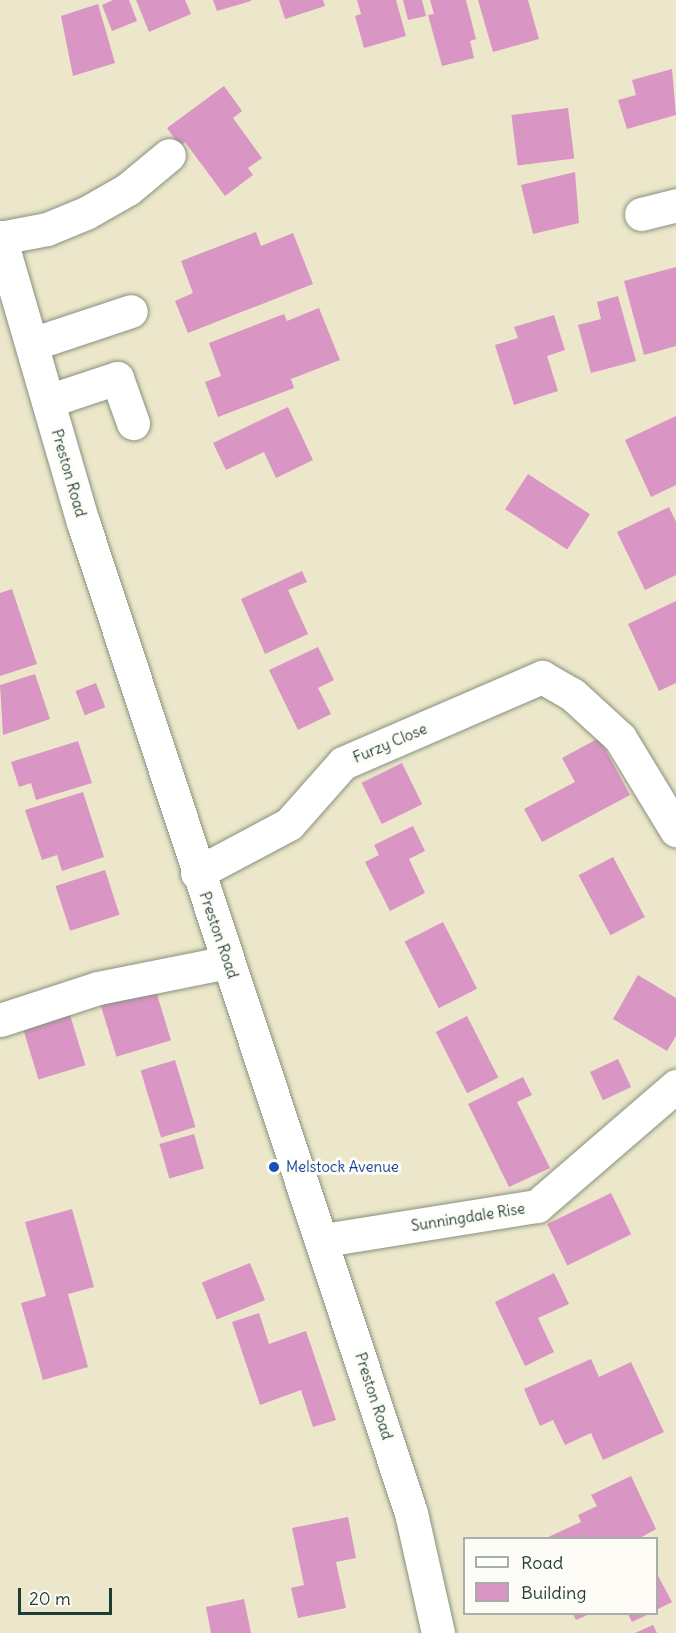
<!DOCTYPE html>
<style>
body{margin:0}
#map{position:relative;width:676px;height:1633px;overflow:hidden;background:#ece7ca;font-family:Delius,sans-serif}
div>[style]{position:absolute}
.building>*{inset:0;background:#d995c4;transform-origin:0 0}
.roads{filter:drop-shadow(0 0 2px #86927f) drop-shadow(0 0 2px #86927f)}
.minor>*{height:33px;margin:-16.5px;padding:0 16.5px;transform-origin:16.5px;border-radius:16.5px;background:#fff}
.major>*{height:33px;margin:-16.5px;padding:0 16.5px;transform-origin:16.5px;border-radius:16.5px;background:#fff}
.dots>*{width:16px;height:16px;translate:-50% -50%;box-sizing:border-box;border:3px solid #fdfcf7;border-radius:50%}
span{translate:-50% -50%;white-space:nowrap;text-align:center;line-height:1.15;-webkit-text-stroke:6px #fdfcf7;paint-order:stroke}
.street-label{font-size:15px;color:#1f3d34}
.transit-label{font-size:15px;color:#164399}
.left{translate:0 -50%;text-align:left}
.legend{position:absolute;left:463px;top:1537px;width:195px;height:78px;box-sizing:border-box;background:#fdfcf7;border:2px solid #a4b0a9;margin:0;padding:8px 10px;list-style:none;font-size:18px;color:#1f3d34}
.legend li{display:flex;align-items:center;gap:12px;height:30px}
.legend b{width:30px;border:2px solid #a4b0a9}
.scale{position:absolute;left:18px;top:1588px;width:94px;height:27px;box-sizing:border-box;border:3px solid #1f3d34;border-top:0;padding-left:8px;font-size:18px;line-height:21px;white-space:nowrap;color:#1f3d34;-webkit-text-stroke:4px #fdfcf7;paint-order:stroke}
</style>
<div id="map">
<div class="building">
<div style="clip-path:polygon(113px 0,129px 0,137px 21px,112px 31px,102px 5px)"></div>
<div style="clip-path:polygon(136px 0,185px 0,191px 14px,149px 32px)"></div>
<div style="clip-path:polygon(213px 0,251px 0,251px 1px,217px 11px)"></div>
<div style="clip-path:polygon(279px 0,323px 0,325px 6px,285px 19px)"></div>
<div style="clip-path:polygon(357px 0,396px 0,406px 36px,364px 48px,355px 16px,361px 14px)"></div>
<div style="clip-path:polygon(403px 0,422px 0,426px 16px,408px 20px)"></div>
<div style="clip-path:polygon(430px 0,466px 0,476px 39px,470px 41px,474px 58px,442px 66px,428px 15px,434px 14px)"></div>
<div style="clip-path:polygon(478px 0,528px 0,539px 39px,493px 52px)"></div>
<div style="clip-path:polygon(98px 4px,115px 63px,73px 76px,61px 16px)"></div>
<div style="clip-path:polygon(672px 69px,676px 115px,627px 129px,618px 100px,636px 95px,632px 80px)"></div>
<div style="clip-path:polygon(224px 86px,242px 111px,233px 118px,262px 158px,248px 168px,253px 175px,225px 196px,185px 142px,180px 146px,167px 128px)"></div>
<div style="left:568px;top:108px;width:51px;height:57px;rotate:83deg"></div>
<div style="clip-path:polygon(575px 172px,579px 223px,533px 234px,521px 185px)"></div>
<div style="clip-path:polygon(256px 232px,261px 246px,293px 233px,313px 284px,188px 333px,175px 301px,193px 293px,181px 261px)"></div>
<div style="clip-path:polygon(676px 267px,676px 346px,644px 355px,624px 281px)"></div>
<div style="clip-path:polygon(618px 296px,636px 361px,591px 373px,578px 325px,601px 319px,597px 302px)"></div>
<div style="clip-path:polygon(319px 308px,340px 360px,291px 379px,294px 388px,218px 417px,205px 382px,221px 376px,209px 343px,284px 314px,287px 321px)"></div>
<div style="clip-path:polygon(554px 315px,565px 350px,547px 356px,558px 391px,514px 405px,495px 345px,518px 338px,514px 327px)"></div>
<div style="clip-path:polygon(288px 407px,313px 460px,276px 478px,264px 452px,226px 470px,213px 443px)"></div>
<div style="clip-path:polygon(676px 416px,676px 485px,651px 497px,625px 440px)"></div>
<div style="left:528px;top:474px;width:74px;height:42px;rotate:33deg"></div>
<div style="clip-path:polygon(669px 507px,676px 522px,676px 575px,645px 590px,617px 532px)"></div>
<div style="clip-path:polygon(302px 571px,307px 582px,288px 590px,308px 634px,265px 654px,241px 599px)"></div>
<div style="clip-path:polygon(12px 589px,37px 664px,0 676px,0 593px)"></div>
<div style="clip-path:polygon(676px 601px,676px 683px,659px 691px,628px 624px)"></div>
<div style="clip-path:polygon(318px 647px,334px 680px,318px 688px,331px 714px,298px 730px,269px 670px)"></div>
<div style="clip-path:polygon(35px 674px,50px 719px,3px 735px,0 685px)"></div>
<div style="left:96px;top:683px;width:26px;height:22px;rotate:69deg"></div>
<div style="clip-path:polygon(599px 738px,630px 795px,542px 842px,524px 809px,575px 782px,562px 758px)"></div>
<div style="clip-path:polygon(78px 741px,92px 783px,36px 800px,31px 783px,19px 787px,11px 762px)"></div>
<div style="left:402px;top:763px;width:46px;height:45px;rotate:64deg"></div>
<div style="clip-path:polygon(83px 792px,104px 857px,62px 871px,57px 855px,42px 860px,25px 810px)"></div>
<div style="clip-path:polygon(413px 826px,425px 851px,409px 859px,425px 893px,390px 911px,365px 862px,379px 855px,374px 845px)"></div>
<div style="left:613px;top:857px;width:68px;height:39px;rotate:62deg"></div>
<div style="left:105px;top:870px;width:47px;height:52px;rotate:72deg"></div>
<div style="left:443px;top:922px;width:75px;height:43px;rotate:63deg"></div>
<div style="clip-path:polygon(638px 975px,676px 998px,676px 1036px,667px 1051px,613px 1019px)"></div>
<div style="left:152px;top:978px;width:65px;height:57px;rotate:73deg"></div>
<div style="left:67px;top:1005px;width:63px;height:49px;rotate:73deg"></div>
<div style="left:467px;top:1016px;width:69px;height:35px;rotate:63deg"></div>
<div style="left:618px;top:1059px;width:31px;height:31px;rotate:65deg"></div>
<div style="left:175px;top:1060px;width:70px;height:36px;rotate:73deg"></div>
<div style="clip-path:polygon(523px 1077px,532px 1095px,517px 1102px,550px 1168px,509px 1187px,468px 1104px)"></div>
<div style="left:194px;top:1134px;width:36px;height:36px;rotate:74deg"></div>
<div style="left:611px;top:1193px;width:46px;height:71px;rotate:64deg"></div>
<div style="clip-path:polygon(72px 1209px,94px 1287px,68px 1294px,88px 1367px,43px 1380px,21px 1303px,46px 1296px,25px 1222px)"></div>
<div style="left:250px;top:1263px;width:40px;height:52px;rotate:68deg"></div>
<div style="clip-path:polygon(554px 1273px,569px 1304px,538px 1318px,554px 1352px,525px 1366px,495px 1302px)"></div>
<div style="clip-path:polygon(259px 1313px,269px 1344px,306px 1331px,336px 1420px,313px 1427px,301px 1390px,260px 1405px,232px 1322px)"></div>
<div style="clip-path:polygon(591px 1359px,599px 1377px,631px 1362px,664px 1432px,603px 1460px,591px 1433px,565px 1445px,553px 1420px,540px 1426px,524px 1389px)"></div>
<div style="clip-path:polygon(631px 1476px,656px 1529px,640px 1538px,546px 1538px,581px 1522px,578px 1515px,597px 1506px,591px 1495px)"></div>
<div style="clip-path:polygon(348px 1517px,356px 1558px,336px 1562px,346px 1608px,298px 1618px,291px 1588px,304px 1585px,292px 1528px)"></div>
<div style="clip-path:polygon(656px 1572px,672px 1602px,656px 1610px)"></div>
<div style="clip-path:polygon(244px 1599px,251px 1633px,211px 1633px,206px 1607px)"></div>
<div style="clip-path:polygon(573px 1614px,590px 1614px,576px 1620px)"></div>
<div style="clip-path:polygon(628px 1614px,649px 1614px,632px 1622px)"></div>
<div style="clip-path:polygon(653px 1625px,657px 1633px,635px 1633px)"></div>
</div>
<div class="roads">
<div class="minor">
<div style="left:641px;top:214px;width:36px;rotate:-14deg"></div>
<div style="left:0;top:238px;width:48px;rotate:-10.8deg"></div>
<div style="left:47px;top:229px;width:42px;rotate:-22.3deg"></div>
<div style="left:86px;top:213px;width:48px;rotate:-29.7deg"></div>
<div style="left:128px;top:189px;width:53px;rotate:-39.7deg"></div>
<div style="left:32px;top:344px;width:104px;rotate:-18.4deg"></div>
<div style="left:48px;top:401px;width:73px;rotate:-18.4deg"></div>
<div style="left:117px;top:378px;width:48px;rotate:70.4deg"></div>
<div style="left:197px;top:873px;width:104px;rotate:-28deg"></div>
<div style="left:289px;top:824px;width:81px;rotate:-48.5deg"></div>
<div style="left:343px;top:763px;width:217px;rotate:-23.4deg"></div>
<div style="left:542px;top:677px;width:34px;rotate:30deg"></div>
<div style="left:572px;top:694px;width:65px;rotate:42.5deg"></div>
<div style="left:620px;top:738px;width:108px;rotate:58.7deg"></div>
<div style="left:0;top:1020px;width:103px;rotate:-18.1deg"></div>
<div style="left:98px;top:988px;width:133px;rotate:-11.3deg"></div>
<div style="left:324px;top:1240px;width:216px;rotate:-9.1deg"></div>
<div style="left:537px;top:1206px;width:184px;rotate:-40.8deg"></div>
</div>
<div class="major">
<div style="left:0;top:237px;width:297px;rotate:73.8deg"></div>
<div style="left:83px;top:522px;width:1044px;rotate:71.69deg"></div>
<div style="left:411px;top:1513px;width:123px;rotate:77.3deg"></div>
</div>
</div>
<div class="dots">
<div style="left:274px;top:1167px;background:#1a4fb4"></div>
</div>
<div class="street-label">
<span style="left:69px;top:473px;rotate:74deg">Preston Road</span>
<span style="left:390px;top:743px;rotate:-23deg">Furzy Close</span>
<span style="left:219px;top:935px;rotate:71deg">Preston Road</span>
<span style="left:468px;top:1217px;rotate:-9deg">Sunningdale Rise</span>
<span style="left:374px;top:1396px;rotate:72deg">Preston Road</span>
</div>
<div class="transit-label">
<span class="left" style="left:286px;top:1167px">Melstock Avenue</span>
</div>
<ul class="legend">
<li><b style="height:8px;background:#fff"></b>Road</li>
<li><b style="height:16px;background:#d995c4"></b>Building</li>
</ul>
<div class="scale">20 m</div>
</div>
